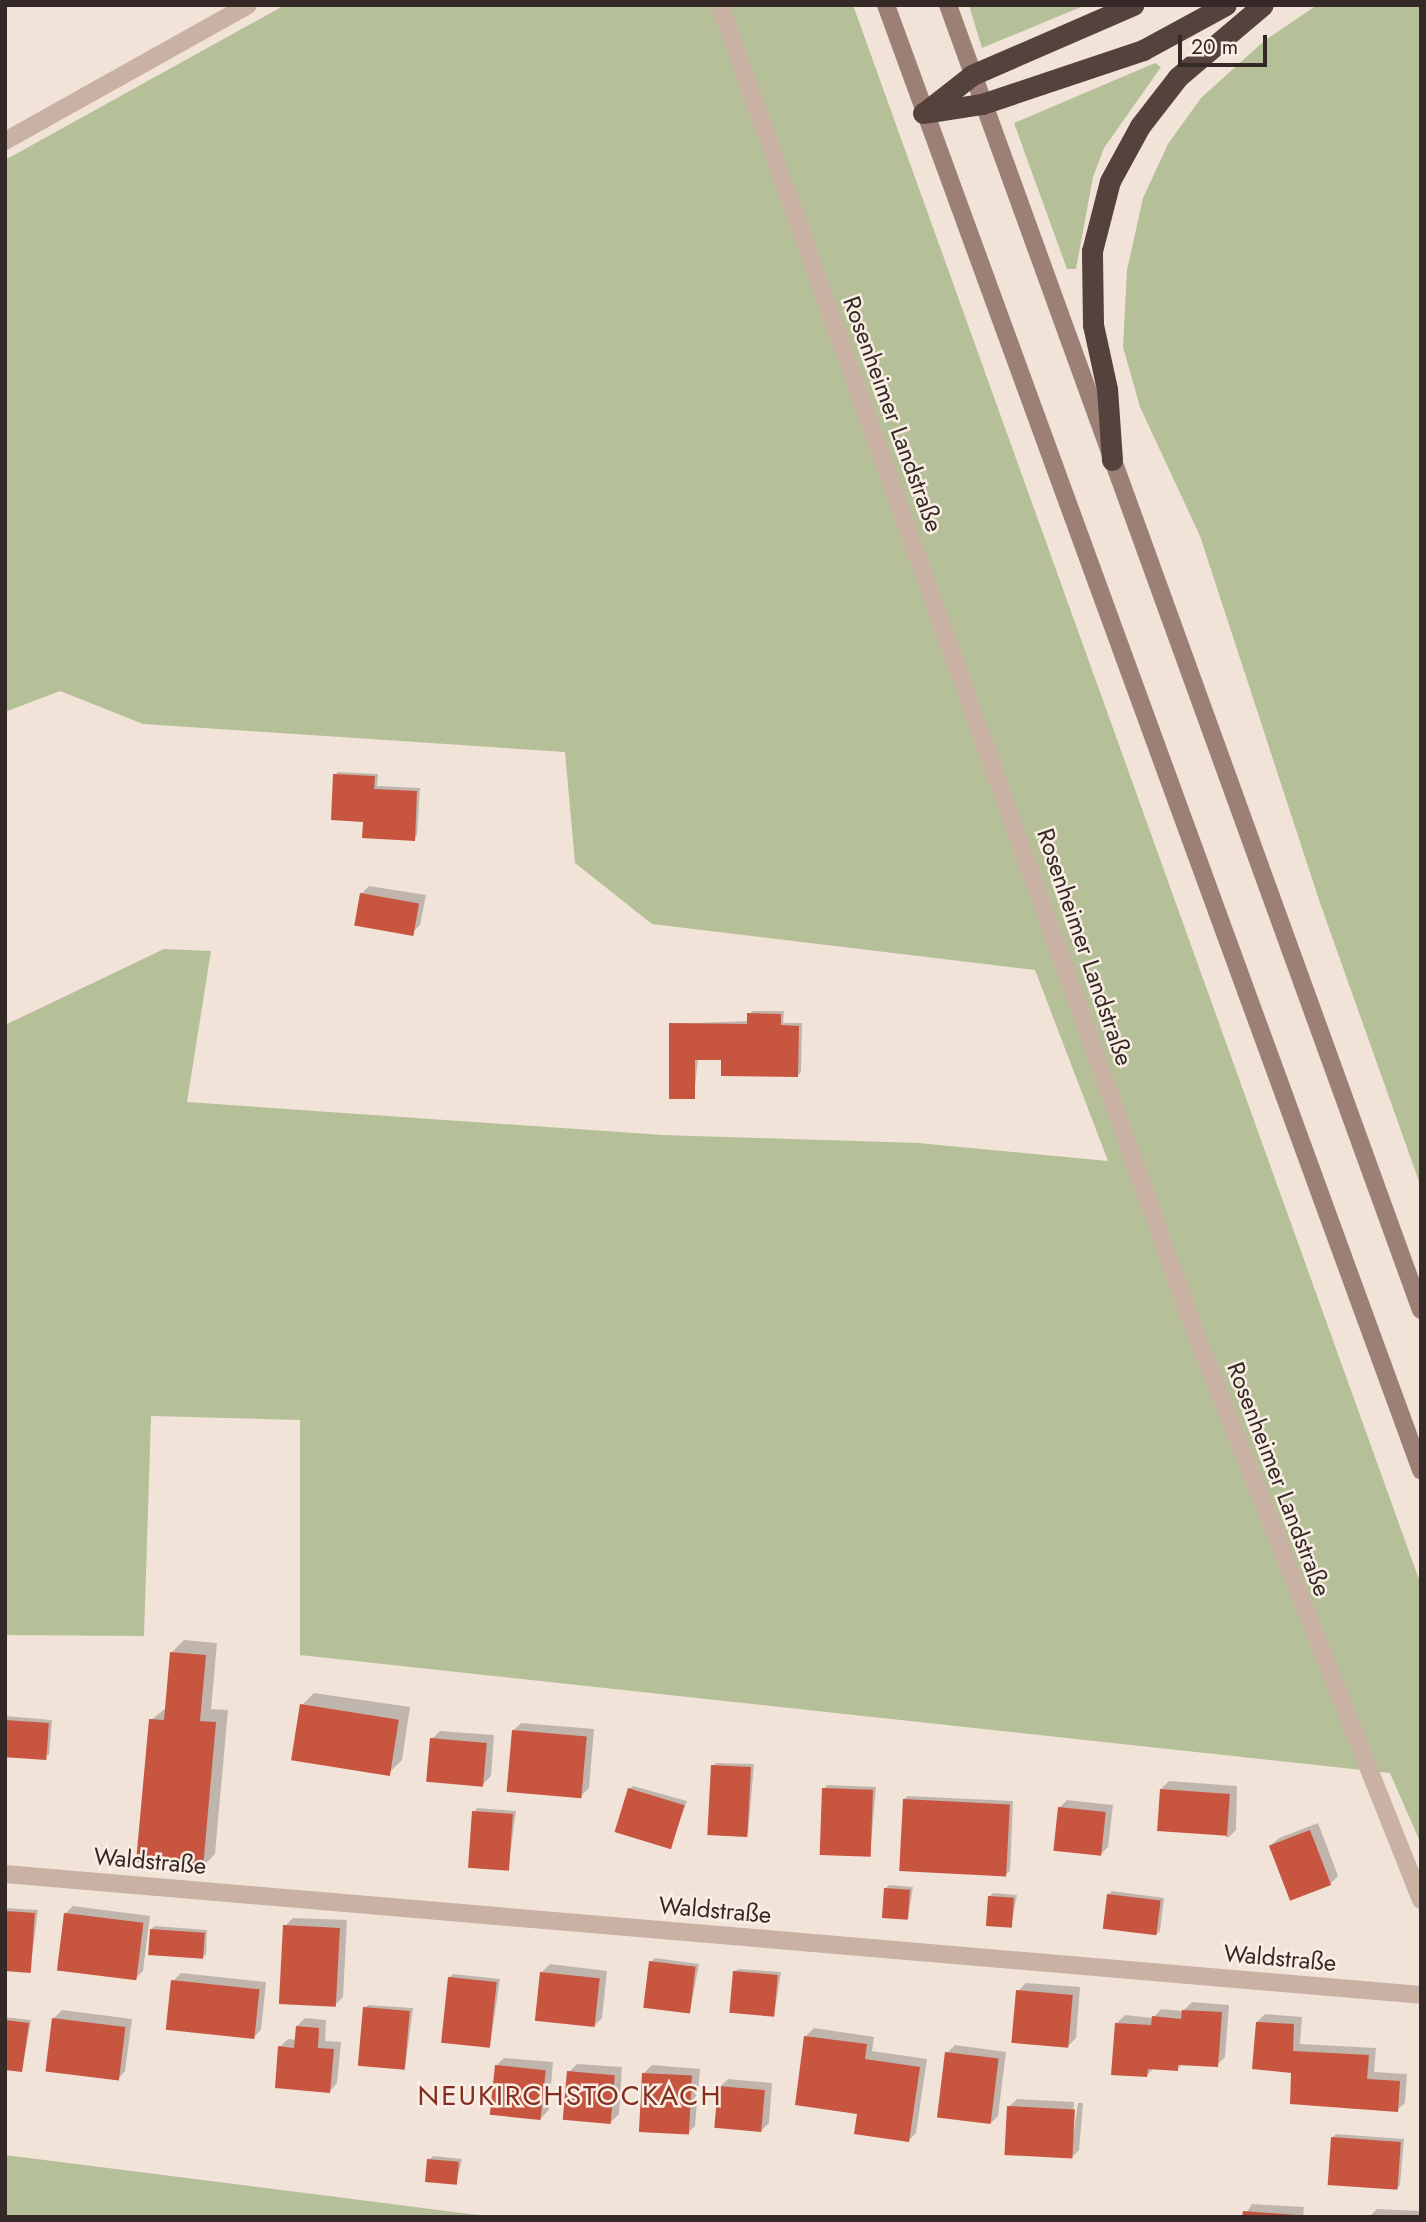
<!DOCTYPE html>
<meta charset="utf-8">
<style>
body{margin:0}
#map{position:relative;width:1426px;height:2222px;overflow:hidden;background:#f1e3d8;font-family:Jost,sans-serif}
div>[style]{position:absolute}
.green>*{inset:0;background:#b6c098}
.shadow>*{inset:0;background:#0003}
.building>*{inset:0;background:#c75540;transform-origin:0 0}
.street>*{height:18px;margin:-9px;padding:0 9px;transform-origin:9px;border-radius:9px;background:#c9b2a4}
.secondary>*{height:18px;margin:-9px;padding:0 9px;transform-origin:9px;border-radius:9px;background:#9c8075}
.highway>*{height:21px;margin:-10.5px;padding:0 10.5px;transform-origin:10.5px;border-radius:10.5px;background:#55423c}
span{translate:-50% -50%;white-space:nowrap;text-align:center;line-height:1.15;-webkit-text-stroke:5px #f9ede4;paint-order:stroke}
.street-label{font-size:24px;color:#342926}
.quarter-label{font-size:28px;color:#832e1e;letter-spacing:2px}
.frame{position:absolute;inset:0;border:7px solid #342926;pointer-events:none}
.scale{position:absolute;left:1178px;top:35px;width:89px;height:32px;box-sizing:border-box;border:4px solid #342926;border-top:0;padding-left:9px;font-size:21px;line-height:24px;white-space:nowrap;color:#342926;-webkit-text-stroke:5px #f9ede4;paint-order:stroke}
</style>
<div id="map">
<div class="green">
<div style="clip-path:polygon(285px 5px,853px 5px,1421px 1585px,1421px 1844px,1390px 1773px,300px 1655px,300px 1420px,151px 1416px,144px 1636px,5px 1635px,5px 1025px,164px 949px,211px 951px,187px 1102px,663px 1135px,918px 1143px,1108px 1161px,1035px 970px,652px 924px,575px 863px,565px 752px,143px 724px,60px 691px,5px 712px,5px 160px)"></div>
<div style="clip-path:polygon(969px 5px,1075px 5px,1081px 7px,982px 48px)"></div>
<div style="clip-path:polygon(1317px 5px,1421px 5px,1421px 1187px,1320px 903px,1200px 536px,1140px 407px,1123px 347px,1127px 270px,1143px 198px,1168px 144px,1201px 98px,1264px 41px)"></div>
<div style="clip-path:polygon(1155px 63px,1161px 67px,1104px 148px,1093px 177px,1076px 269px,1067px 269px,1014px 123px)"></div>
<div style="clip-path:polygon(5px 2155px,494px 2217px,5px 2217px)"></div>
</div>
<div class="shadow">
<div style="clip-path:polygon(338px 772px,378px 774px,377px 786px,420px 788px,417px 835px,414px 839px,365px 820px,335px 775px)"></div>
<div style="clip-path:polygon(369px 886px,426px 895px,420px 925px,412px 933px,361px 894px)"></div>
<div style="clip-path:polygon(752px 1011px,784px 1011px,783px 1023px,802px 1023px,801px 1072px,798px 1075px,723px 1058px,698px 1058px,694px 1097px,671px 1024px,749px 1021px)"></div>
<div style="clip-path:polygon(184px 1640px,217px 1643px,211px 1709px,228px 1710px,215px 1854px,203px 1866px,151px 1720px,166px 1708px,171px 1653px)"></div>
<div style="clip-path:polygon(314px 1693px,410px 1707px,402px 1760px,390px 1772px,302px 1705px)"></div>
<div style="clip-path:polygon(5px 1716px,52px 1720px,49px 1755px,5px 1755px)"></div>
<div style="clip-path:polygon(521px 1723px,594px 1729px,589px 1788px,581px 1796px,513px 1731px)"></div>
<div style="clip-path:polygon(440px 1731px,494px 1735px,491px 1776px,483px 1784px,432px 1739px)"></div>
<div style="clip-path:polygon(716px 1763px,754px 1764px,748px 1834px,712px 1766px)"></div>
<div style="clip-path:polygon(1169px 1781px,1237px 1786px,1236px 1830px,1228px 1838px,1161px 1789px)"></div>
<div style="clip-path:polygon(827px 1785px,876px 1787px,870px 1855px,824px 1789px)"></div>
<div style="clip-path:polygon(633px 1786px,687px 1801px,671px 1846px,629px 1789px)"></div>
<div style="clip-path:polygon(908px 1796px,1013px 1801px,1010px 1871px,1006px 1874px,904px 1799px)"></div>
<div style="clip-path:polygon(1067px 1800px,1113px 1805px,1108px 1847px,1100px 1855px,1059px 1808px)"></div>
<div style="clip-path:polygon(477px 1808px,516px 1811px,508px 1870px,474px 1812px)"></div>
<div style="clip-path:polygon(1318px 1823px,1338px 1876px,1330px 1884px,1271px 1845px,1279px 1838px)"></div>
<div style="clip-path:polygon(889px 1885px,913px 1887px,908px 1918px,885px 1889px)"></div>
<div style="clip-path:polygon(1112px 1891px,1164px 1898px,1160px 1931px,1157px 1934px,1108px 1895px)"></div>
<div style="clip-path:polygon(993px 1893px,1017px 1895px,1011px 1927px,989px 1897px)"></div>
<div style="clip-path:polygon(73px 1906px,150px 1916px,143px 1971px,135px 1979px,65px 1914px)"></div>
<div style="clip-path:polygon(5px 1908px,38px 1910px,30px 1971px,5px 1970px)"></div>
<div style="clip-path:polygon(293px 1918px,347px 1920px,343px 1997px,335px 2005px,285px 1926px)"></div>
<div style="clip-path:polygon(155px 1926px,207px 1930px,206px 1954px,202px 1958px,151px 1929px)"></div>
<div style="clip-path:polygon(655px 1958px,699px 1964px,690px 2011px,651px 1962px)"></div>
<div style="clip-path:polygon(550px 1964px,607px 1971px,602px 2018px,594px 2026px,542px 1972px)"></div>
<div style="clip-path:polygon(738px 1969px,781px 1972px,774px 2015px,735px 1972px)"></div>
<div style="clip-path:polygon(181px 1973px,266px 1982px,261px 2030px,253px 2038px,173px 1981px)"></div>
<div style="clip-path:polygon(453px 1974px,500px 1979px,490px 2046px,449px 1978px)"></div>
<div style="clip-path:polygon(1026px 1983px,1080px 1987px,1076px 2038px,1068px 2046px,1018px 1991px)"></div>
<div style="clip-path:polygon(1192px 2002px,1229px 2005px,1225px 2057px,1217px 2065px,1183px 2063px,1177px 2070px,1154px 2068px,1147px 2075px,1117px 2023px,1125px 2015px,1153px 2018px,1161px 2009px,1183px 2011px)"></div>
<div style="clip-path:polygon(368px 2005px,413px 2008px,405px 2068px,365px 2008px)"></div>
<div style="clip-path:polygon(62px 2010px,132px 2019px,125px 2071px,118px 2079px,54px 2018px)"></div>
<div style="clip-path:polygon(1265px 2014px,1302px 2017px,1300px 2044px,1376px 2048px,1374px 2072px,1407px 2074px,1405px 2103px,1397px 2110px,1293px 2071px,1257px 2022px)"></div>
<div style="clip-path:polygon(5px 2017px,31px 2020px,22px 2071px,5px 2069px)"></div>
<div style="clip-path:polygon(305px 2018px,326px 2020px,325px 2041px,341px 2042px,337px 2083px,330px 2091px,280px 2047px,288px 2039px,296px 2040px,297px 2026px)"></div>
<div style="clip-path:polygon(814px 2028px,874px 2037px,872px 2051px,927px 2059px,916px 2133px,908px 2141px,859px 2112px,806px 2036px)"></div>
<div style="clip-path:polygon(955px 2045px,1006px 2052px,998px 2116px,990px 2124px,947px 2053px)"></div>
<div style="clip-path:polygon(504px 2058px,553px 2062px,549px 2110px,541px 2118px,496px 2066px)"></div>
<div style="clip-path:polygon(577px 2064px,622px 2067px,619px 2114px,611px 2122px,569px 2072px)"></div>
<div style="clip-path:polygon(652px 2065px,700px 2069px,695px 2126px,687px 2134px,644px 2073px)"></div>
<div style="clip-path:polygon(728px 2079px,772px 2083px,769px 2123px,761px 2131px,720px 2087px)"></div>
<div style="clip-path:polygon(1017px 2099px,1074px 2102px,1071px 2152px,1078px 2103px,1083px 2103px,1079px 2150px,1071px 2158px,1009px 2107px)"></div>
<div style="clip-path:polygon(1336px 2134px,1404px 2139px,1400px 2185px,1397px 2189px,1333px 2137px)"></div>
<div style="clip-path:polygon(433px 2156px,462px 2159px,456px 2184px,429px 2160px)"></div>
<div style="clip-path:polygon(1252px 2204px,1304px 2207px,1303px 2217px,1244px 2217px)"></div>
<div style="clip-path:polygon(1377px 2209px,1421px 2211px,1421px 2217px,1369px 2217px)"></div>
</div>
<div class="building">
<div style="clip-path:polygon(333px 774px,375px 776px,374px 789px,417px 791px,415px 841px,362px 838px,363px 822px,331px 820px)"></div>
<div style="left:360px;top:893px;width:60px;height:33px;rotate:10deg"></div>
<div style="clip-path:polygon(747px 1013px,781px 1014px,781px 1025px,799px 1026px,798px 1077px,721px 1076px,721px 1060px,695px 1060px,695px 1099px,669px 1099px,669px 1023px,747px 1024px)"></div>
<div style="clip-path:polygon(170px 1652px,206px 1655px,200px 1721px,216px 1722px,203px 1868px,136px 1862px,149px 1719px,164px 1720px)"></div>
<div style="left:300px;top:1704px;width:100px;height:57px;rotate:9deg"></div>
<div style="left:5px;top:1720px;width:44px;height:37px;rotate:4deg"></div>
<div style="left:512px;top:1730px;width:75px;height:62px;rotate:5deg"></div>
<div style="left:430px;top:1738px;width:57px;height:44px;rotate:5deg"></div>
<div style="left:711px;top:1765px;width:40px;height:70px;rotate:3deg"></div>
<div style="left:628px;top:1788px;width:59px;height:46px;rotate:17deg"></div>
<div style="left:822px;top:1788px;width:51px;height:67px;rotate:2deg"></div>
<div style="left:1160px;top:1789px;width:70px;height:42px;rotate:4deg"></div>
<div style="left:903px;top:1799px;width:107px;height:72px;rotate:3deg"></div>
<div style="left:1058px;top:1807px;width:48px;height:44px;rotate:6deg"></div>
<div style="left:472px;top:1811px;width:41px;height:57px;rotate:4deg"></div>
<div style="left:1310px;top:1830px;width:59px;height:44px;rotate:69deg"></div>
<div style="left:884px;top:1888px;width:26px;height:30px;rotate:4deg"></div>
<div style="left:1107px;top:1894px;width:54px;height:35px;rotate:7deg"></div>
<div style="left:988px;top:1896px;width:26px;height:30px;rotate:4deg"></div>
<div style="left:5px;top:1911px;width:30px;height:60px;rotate:4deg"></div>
<div style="left:64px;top:1913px;width:80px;height:58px;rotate:7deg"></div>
<div style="left:283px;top:1925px;width:57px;height:79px;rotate:3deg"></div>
<div style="left:150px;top:1929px;width:55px;height:26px;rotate:4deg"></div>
<div style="left:649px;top:1961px;width:47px;height:47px;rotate:7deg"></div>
<div style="left:733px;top:1971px;width:45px;height:42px;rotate:5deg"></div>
<div style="left:540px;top:1972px;width:60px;height:49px;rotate:6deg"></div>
<div style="left:448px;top:1977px;width:49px;height:66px;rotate:6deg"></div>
<div style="left:171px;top:1980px;width:89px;height:50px;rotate:6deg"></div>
<div style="left:1016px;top:1990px;width:57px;height:53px;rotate:5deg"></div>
<div style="left:363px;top:2007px;width:47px;height:59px;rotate:5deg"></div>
<div style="clip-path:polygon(1182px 2010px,1222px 2012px,1218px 2067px,1178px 2065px,1178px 2071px,1148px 2069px,1147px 2077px,1111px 2075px,1115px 2023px,1151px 2025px,1152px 2016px,1181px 2019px)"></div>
<div style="left:52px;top:2018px;width:74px;height:54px;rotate:7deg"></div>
<div style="clip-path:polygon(5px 2020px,29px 2023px,22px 2072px,5px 2070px)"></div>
<div style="clip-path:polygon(1256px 2022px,1294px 2024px,1293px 2051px,1369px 2055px,1367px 2079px,1400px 2081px,1398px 2112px,1290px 2104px,1291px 2073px,1252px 2069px)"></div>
<div style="clip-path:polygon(296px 2026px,319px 2028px,318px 2048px,334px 2049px,330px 2093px,275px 2088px,278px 2046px,294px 2048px)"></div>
<div style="clip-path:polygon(804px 2036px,867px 2044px,865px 2059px,920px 2067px,909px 2142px,854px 2134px,857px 2114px,795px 2105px)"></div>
<div style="left:945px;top:2052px;width:54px;height:66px;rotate:7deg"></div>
<div style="left:495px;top:2065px;width:51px;height:50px;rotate:6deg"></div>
<div style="left:567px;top:2071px;width:48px;height:49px;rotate:5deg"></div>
<div style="left:642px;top:2073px;width:50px;height:59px;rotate:3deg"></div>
<div style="left:718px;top:2086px;width:47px;height:42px;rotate:5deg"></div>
<div style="left:1007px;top:2106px;width:68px;height:49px;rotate:3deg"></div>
<div style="left:1331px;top:2137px;width:70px;height:48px;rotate:4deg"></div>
<div style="left:427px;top:2159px;width:32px;height:23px;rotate:5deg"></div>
<div style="clip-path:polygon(1243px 2211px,1297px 2215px,1296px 2217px,1242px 2217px)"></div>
</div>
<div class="street">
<div style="left:720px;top:5px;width:1415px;rotate:70.3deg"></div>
<div style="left:1197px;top:1337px;width:606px;rotate:68.3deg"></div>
<div style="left:5px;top:141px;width:278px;rotate:-29.2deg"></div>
<div style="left:5px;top:1874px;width:1421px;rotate:4.88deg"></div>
</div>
<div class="secondary">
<div style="left:886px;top:5px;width:1560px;rotate:69.94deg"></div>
<div style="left:948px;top:5px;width:1388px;rotate:70.08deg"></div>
</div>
<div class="highway">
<div style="left:925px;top:112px;width:60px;rotate:-38.2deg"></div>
<div style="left:972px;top:75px;width:176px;rotate:-23.5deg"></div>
<div style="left:923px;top:113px;width:60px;rotate:-8.7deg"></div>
<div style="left:982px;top:104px;width:170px;rotate:-18.5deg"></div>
<div style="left:1143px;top:50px;width:94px;rotate:-28.5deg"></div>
<div style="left:1112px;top:460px;width:71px;rotate:-94deg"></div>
<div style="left:1107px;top:389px;width:66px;rotate:-102.3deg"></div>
<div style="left:1093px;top:325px;width:74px;rotate:-90.8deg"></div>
<div style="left:1092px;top:251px;width:72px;rotate:-75.6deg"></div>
<div style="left:1110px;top:181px;width:63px;rotate:-61.4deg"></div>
<div style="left:1140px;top:126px;width:62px;rotate:-52.2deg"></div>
<div style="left:1178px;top:77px;width:111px;rotate:-40.3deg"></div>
</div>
<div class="street-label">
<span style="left:893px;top:414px;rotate:70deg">Rosenheimer Landstraße</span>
<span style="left:1085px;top:947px;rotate:71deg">Rosenheimer Landstraße</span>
<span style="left:1279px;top:1479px;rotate:69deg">Rosenheimer Landstraße</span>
<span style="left:150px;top:1861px;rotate:5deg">Waldstraße</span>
<span style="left:715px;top:1910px;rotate:5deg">Waldstraße</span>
<span style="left:1280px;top:1958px;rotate:5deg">Waldstraße</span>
</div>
<div class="quarter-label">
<span style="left:570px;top:2096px">NEUKIRCHSTOCKACH</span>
</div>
<div class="frame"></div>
<div class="scale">20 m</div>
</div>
